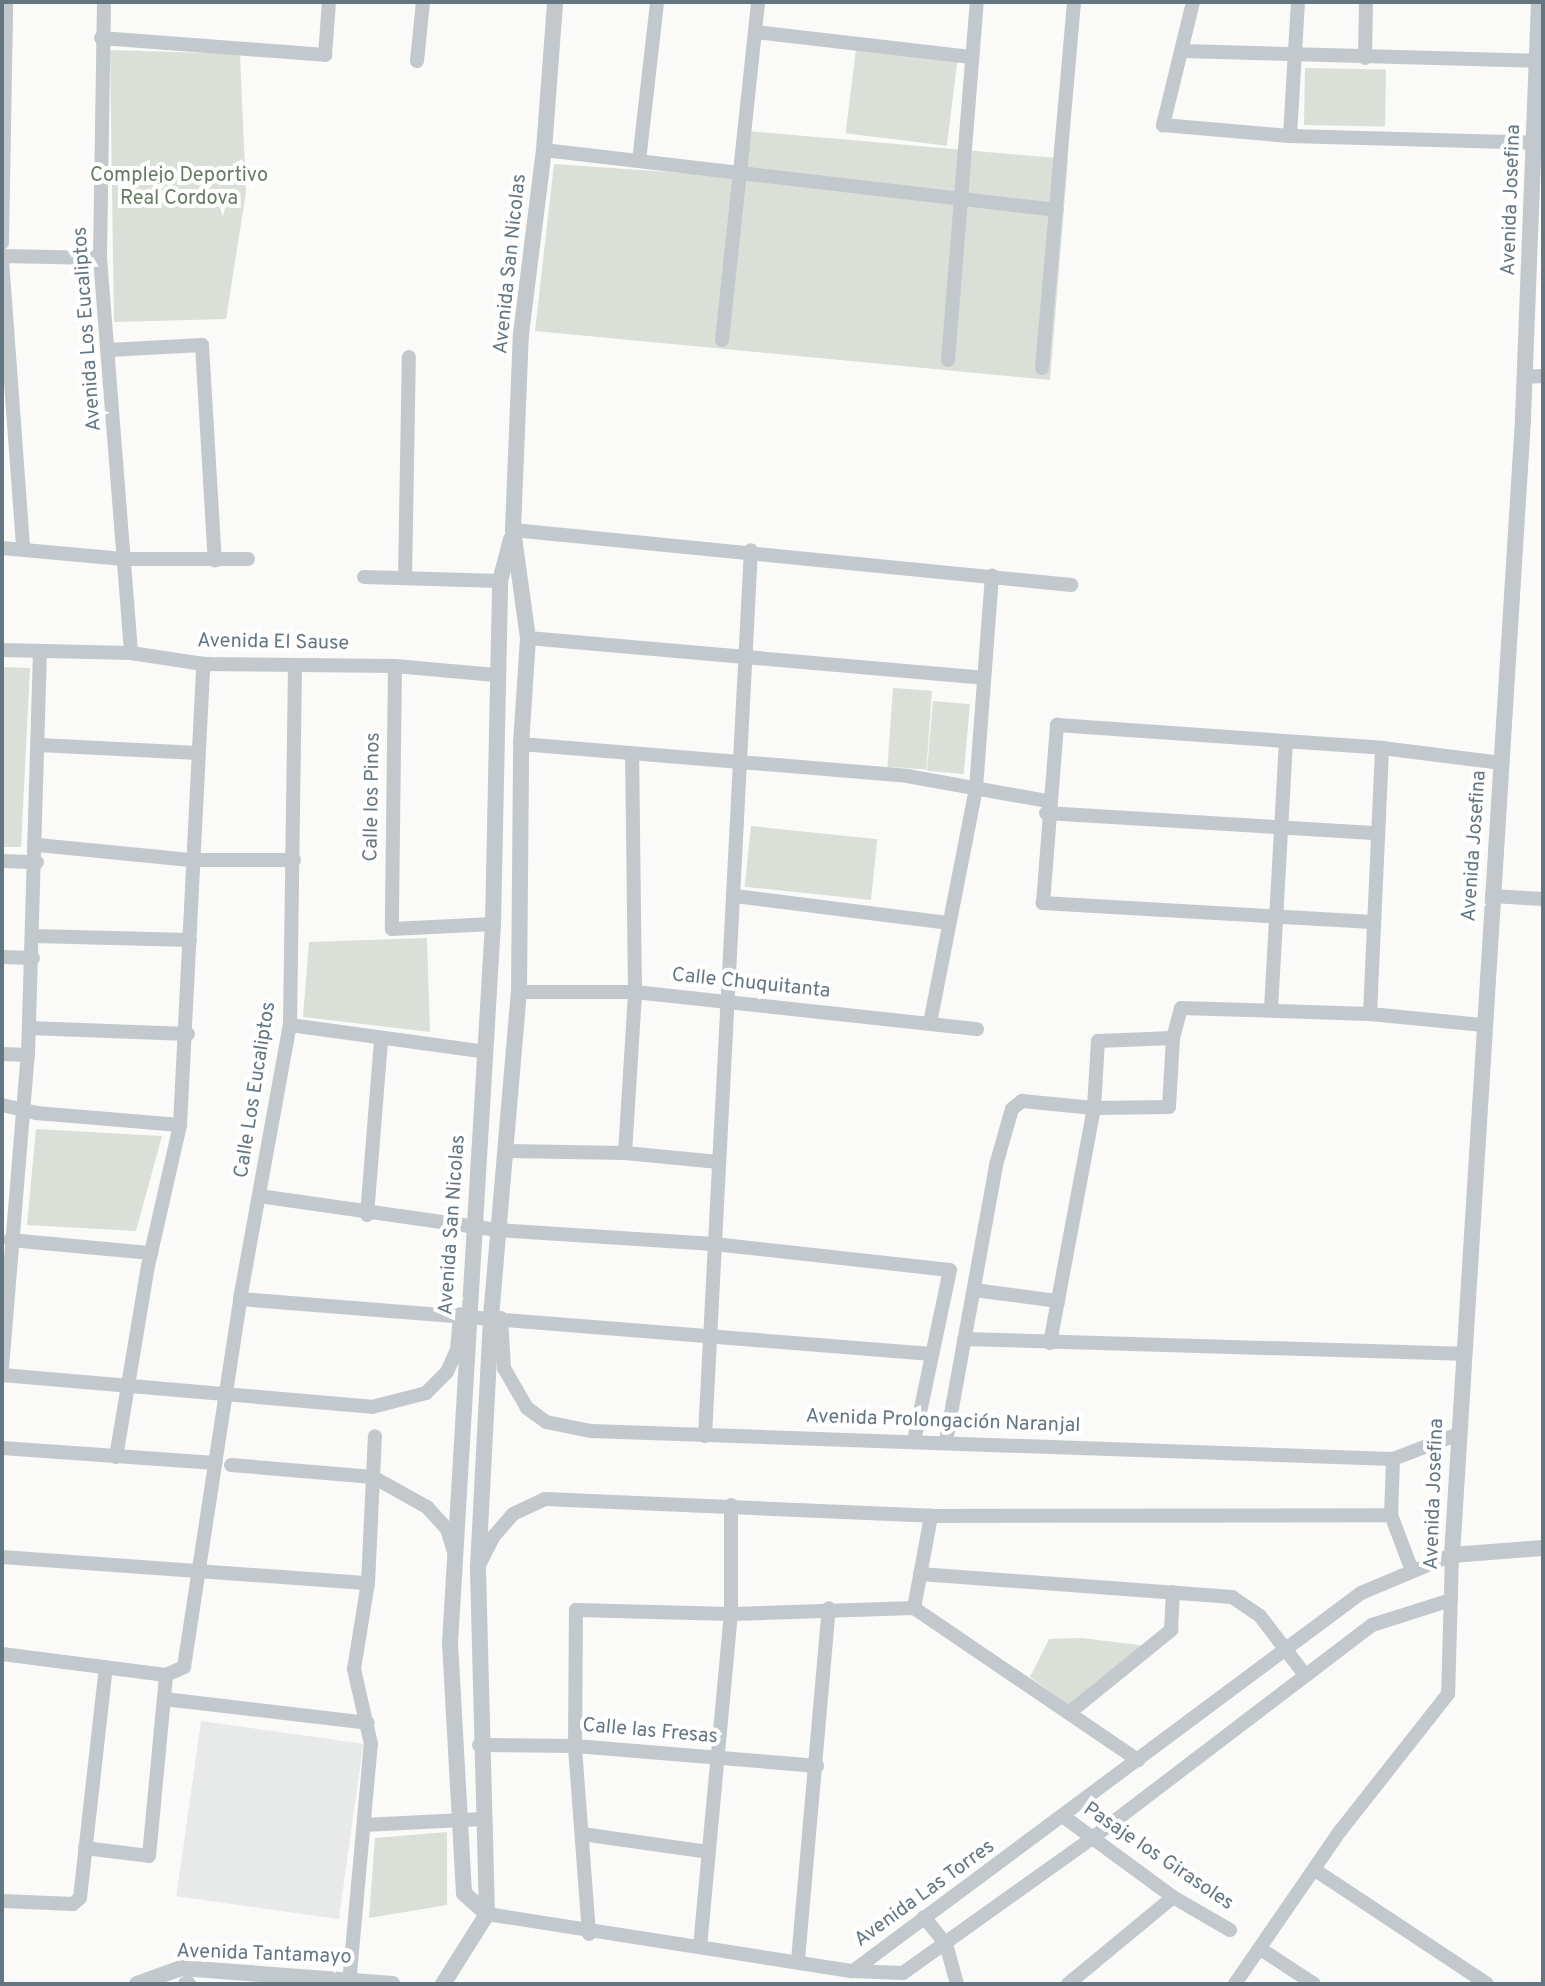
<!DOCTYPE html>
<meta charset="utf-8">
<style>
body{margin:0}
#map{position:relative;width:1545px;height:1986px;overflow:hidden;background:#fafaf8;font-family:Overpass,sans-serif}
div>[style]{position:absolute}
.built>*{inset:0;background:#e8e9e9;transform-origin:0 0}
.green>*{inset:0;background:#dadfd7;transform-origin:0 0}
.minor>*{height:14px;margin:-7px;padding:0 7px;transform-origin:7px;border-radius:7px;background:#c3c8cc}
.tertiary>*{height:16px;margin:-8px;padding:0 8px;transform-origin:8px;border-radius:8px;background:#c3c8cc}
span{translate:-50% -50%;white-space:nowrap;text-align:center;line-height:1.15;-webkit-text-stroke:8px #fff;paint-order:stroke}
.park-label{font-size:20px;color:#687a64}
.street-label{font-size:20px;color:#657683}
.frame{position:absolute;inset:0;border:4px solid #657683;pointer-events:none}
</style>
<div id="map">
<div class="built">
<div style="left:201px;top:1721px;width:164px;height:177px;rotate:8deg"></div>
</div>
<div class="green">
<div style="left:856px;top:49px;width:102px;height:85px;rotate:7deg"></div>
<div style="clip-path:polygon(110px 50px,240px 54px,246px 192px,226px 319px,114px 322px)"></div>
<div style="left:1305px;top:68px;width:81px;height:57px;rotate:1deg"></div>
<div style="clip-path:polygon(748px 131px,1068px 159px,1050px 380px,535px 331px,554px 164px,740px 177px)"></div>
<div style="clip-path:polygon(2px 667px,30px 668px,21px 847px,2px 847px)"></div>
<div style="left:893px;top:688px;width:39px;height:79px;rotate:4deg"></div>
<div style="left:933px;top:701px;width:37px;height:70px;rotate:5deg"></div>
<div style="left:751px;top:826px;width:127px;height:61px;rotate:6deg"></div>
<div style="clip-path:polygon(427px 938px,430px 1032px,303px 1017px,309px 942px)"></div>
<div style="clip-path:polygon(36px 1129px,162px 1136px,136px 1231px,27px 1225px)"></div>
<div style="clip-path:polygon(1081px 1638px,1147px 1646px,1070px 1707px,1030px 1677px,1049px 1639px)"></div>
<div style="clip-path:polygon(447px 1832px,447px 1905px,369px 1918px,375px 1838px)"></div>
</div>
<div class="minor">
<div style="left:104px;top:2px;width:256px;rotate:90.9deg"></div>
<div style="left:100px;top:258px;width:396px;rotate:85.5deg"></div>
<div style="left:1193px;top:2px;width:127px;rotate:103.7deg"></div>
<div style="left:1163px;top:125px;width:127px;rotate:5deg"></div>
<div style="left:1290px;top:136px;width:245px;rotate:1.6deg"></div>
<div style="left:755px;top:32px;width:217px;rotate:6.6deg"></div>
<div style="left:101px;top:38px;width:225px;rotate:4.3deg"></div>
<div style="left:325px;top:55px;width:53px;rotate:-85.7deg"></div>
<div style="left:1183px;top:51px;width:353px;rotate:1.6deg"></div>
<div style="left:1365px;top:58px;width:56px;rotate:-89deg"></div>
<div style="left:417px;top:61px;width:59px;rotate:-84.2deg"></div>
<div style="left:1290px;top:136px;width:134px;rotate:-86.6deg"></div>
<div style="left:544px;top:150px;width:516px;rotate:6.68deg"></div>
<div style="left:639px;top:161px;width:160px;rotate:-83.5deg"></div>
<div style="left:2px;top:243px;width:241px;rotate:-89deg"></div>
<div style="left:2px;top:256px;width:98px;rotate:1.2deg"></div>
<div style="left:2px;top:260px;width:290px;rotate:85.8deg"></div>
<div style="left:722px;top:340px;width:340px;rotate:-83.9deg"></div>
<div style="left:109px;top:350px;width:93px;rotate:-3.1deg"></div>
<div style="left:202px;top:345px;width:216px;rotate:86.6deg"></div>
<div style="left:948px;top:360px;width:359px;rotate:-85.4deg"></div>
<div style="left:1042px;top:368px;width:367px;rotate:-85deg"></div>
<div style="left:1524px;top:377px;width:19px;rotate:-3deg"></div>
<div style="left:513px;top:530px;width:561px;rotate:5.63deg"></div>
<div style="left:2px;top:548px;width:122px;rotate:5.2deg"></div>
<div style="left:124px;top:559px;width:124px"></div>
<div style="left:364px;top:577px;width:136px;rotate:1.7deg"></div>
<div style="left:405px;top:578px;width:221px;rotate:-89deg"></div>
<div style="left:528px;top:638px;width:457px;rotate:5deg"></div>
<div style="left:2px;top:650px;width:129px;rotate:1.3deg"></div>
<div style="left:131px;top:653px;width:73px;rotate:8.7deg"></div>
<div style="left:203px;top:664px;width:192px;rotate:0.6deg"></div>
<div style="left:395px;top:666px;width:101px;rotate:5.1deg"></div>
<div style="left:395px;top:666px;width:263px;rotate:90.7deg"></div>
<div style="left:392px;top:929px;width:101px;rotate:-2.8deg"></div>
<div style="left:521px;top:744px;width:387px;rotate:4.7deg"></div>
<div style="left:907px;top:776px;width:143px;rotate:10.1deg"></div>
<div style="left:39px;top:745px;width:159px;rotate:2.9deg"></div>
<div style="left:1046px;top:813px;width:332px;rotate:3.5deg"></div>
<div style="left:38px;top:845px;width:153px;rotate:5.6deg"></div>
<div style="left:190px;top:860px;width:104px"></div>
<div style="left:2px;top:861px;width:35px;rotate:2deg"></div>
<div style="left:735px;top:896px;width:216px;rotate:7.2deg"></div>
<div style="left:1492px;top:896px;width:51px;rotate:3.4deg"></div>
<div style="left:1372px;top:922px;width:330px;rotate:-176.7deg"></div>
<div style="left:1043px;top:903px;width:179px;rotate:-85.5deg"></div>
<div style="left:1057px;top:725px;width:326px;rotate:4deg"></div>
<div style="left:1382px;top:748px;width:120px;rotate:7.2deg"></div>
<div style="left:34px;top:936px;width:156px;rotate:1.5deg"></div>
<div style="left:2px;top:957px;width:31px;rotate:2deg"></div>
<div style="left:519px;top:992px;width:116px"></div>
<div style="left:635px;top:992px;width:344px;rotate:6.2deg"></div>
<div style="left:1271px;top:1009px;width:268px;rotate:-86.8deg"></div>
<div style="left:1370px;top:1014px;width:266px;rotate:-87.4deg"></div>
<div style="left:930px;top:1023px;width:239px;rotate:-78.9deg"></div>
<div style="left:976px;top:788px;width:213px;rotate:-85.7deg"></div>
<div style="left:290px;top:1025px;width:198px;rotate:7.8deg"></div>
<div style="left:29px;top:1028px;width:159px;rotate:2.2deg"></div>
<div style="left:2px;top:1054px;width:26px;rotate:2deg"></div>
<div style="left:2px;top:1105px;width:35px;rotate:13deg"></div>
<div style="left:36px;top:1113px;width:144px;rotate:4.8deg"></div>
<div style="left:506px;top:1151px;width:119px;rotate:1deg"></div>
<div style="left:625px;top:1153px;width:94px;rotate:5.5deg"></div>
<div style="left:625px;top:1153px;width:161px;rotate:-86.4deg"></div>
<div style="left:635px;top:992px;width:236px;rotate:-90.7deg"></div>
<div style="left:259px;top:1196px;width:241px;rotate:8.1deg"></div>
<div style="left:498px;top:1230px;width:216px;rotate:3.7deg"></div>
<div style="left:714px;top:1244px;width:237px;rotate:6.3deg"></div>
<div style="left:950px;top:1270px;width:175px;rotate:101.9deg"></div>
<div style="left:367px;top:1215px;width:175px;rotate:-85.4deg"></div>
<div style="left:10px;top:1240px;width:142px;rotate:5.3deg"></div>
<div style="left:974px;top:1290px;width:85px;rotate:7.5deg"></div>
<div style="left:240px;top:1299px;width:694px;rotate:4.54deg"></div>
<div style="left:501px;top:1318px;width:50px;rotate:86.6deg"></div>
<div style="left:504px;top:1368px;width:46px;rotate:60.1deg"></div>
<div style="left:527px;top:1408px;width:24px;rotate:36deg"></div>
<div style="left:546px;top:1422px;width:46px;rotate:11.3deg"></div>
<div style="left:591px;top:1431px;width:802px;rotate:2deg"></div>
<div style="left:1393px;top:1459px;width:67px;rotate:-20.9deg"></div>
<div style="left:964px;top:1339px;width:498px;rotate:1.7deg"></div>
<div style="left:1050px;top:1343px;width:239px;rotate:-79.4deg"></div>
<div style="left:1094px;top:1108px;width:75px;rotate:-0.8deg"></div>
<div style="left:1169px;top:1107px;width:69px;rotate:-86.7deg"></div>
<div style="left:1173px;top:1038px;width:31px;rotate:-75deg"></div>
<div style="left:1181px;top:1008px;width:189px;rotate:1.8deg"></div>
<div style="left:1370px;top:1014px;width:114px;rotate:5.6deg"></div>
<div style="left:2px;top:1368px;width:314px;rotate:-85.3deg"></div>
<div style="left:28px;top:1055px;width:404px;rotate:-88.3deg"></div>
<div style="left:2px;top:1375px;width:371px;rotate:4.9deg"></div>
<div style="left:372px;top:1407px;width:56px;rotate:-14.5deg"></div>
<div style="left:426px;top:1393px;width:30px;rotate:-45deg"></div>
<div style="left:447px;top:1372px;width:24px;rotate:-66deg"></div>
<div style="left:457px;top:1350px;width:36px;rotate:-85deg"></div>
<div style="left:705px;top:1436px;width:887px;rotate:-87.03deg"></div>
<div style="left:946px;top:1441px;width:280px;rotate:-79.7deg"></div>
<div style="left:996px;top:1165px;width:58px;rotate:-74.1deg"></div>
<div style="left:1012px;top:1109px;width:13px;rotate:-39deg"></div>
<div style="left:1022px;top:1101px;width:72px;rotate:5.6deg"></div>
<div style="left:1094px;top:1108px;width:67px;rotate:-86.6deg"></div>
<div style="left:1098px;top:1041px;width:75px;rotate:-2.3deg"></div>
<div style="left:2px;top:1448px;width:214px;rotate:4deg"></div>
<div style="left:116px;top:1457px;width:194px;rotate:-80.5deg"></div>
<div style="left:148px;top:1266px;width:145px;rotate:-77.2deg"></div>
<div style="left:180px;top:1125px;width:462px;rotate:-87.1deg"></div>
<div style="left:1393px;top:1459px;width:56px;rotate:92deg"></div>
<div style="left:1391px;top:1515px;width:57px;rotate:69.3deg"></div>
<div style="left:231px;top:1465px;width:143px;rotate:4.8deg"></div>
<div style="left:373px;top:1477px;width:62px;rotate:29.1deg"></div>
<div style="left:427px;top:1507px;width:30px;rotate:48deg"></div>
<div style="left:447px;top:1529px;width:21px;rotate:73deg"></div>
<div style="left:2px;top:1557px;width:367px;rotate:4.1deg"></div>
<div style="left:479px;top:1565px;width:33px;rotate:-63deg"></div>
<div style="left:494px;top:1536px;width:29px;rotate:-49deg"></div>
<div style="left:513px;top:1514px;width:35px;rotate:-25deg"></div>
<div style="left:545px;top:1499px;width:386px;rotate:2.5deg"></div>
<div style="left:931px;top:1516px;width:460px;rotate:-0.1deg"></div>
<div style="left:920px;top:1574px;width:313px;rotate:4.2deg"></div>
<div style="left:1232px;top:1597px;width:34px;rotate:34deg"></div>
<div style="left:1260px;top:1616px;width:74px;rotate:52.7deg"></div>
<div style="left:914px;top:1608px;width:271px;rotate:34.2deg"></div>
<div style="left:2px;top:1654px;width:165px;rotate:7.3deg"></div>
<div style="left:166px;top:1675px;width:20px;rotate:-24deg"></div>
<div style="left:184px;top:1667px;width:372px;rotate:-81.3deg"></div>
<div style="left:240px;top:1299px;width:279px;rotate:-79.7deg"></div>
<div style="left:290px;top:1025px;width:360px;rotate:-89.2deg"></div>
<div style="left:164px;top:1699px;width:205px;rotate:6.7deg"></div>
<div style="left:1069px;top:1713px;width:132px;rotate:-39.1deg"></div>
<div style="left:1171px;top:1630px;width:38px;rotate:-87deg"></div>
<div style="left:479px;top:1745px;width:96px;rotate:0.6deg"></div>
<div style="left:575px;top:1746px;width:243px;rotate:4.7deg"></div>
<div style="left:1064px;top:1817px;width:135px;rotate:36.3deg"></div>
<div style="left:1173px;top:1897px;width:66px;rotate:30.1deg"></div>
<div style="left:364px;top:1825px;width:118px;rotate:-2.9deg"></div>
<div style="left:582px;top:1834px;width:127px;rotate:8.1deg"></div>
<div style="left:85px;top:1848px;width:64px;rotate:7.1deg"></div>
<div style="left:149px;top:1856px;width:182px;rotate:-84.6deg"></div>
<div style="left:1315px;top:1870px;width:206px;rotate:33.5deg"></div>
<div style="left:2px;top:1901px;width:71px;rotate:2.4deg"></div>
<div style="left:73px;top:1904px;width:9px;rotate:-41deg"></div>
<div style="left:80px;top:1898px;width:232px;rotate:-83.6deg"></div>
<div style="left:487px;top:1914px;width:370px;rotate:8.9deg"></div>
<div style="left:853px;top:1971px;width:50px;rotate:2.3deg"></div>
<div style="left:903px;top:1973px;width:231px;rotate:-35.5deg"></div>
<div style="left:1091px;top:1839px;width:353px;rotate:-37.3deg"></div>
<div style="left:1372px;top:1625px;width:83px;rotate:-17.6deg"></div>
<div style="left:924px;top:1917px;width:35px;rotate:51deg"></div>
<div style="left:946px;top:1944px;width:41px;rotate:74.6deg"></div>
<div style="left:589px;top:1934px;width:189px;rotate:-94.3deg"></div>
<div style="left:575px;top:1746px;width:136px;rotate:-89.6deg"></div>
<div style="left:576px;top:1610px;width:155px;rotate:1.5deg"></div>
<div style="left:731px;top:1614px;width:183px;rotate:-1.9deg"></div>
<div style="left:914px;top:1608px;width:94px;rotate:-79.5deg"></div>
<div style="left:700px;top:1947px;width:334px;rotate:-84.7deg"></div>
<div style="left:731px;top:1614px;width:109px;rotate:-90deg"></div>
<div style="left:1262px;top:1950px;width:62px;rotate:33.2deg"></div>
<div style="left:798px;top:1960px;width:353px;rotate:-85deg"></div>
<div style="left:853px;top:1971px;width:633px;rotate:-36.65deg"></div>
<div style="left:1361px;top:1593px;width:99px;rotate:-22.7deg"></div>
<div style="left:1452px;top:1555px;width:139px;rotate:91.6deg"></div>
<div style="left:1448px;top:1694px;width:174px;rotate:128.2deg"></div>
<div style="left:1340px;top:1831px;width:186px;rotate:124.5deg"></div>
<div style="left:349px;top:1984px;width:241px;rotate:-84.8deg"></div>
<div style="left:371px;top:1744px;width:77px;rotate:-102.8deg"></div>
<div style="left:354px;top:1669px;width:87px;rotate:-80.8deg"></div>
<div style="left:368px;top:1583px;width:147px;rotate:-87.3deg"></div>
<div style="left:1068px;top:1984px;width:136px;rotate:-39.6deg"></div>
</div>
<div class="tertiary">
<div style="left:1539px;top:2px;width:418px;rotate:92.2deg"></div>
<div style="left:1523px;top:420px;width:1137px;rotate:93.58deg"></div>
<div style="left:1452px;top:1555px;width:91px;rotate:-4.4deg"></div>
<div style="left:487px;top:1914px;width:31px;rotate:-138deg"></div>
<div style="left:464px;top:1893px;width:250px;rotate:-93.2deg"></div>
<div style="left:450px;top:1643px;width:720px;rotate:-86.58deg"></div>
<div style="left:493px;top:924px;width:343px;rotate:-88.8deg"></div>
<div style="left:500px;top:581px;width:43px;rotate:-75.3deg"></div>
<div style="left:137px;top:1984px;width:47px;rotate:-20deg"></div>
<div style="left:181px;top:1968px;width:212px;rotate:4.3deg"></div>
<div style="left:186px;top:1984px;width:2px"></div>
<div style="left:443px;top:1984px;width:83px;rotate:-57.8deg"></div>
<div style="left:487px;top:1914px;width:347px;rotate:-91.5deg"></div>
<div style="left:478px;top:1567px;width:250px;rotate:-87deg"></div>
<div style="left:491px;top:1317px;width:326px;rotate:-85.1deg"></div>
<div style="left:519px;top:992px;width:248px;rotate:-89.5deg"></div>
<div style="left:521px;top:744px;width:106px;rotate:-86.2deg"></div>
<div style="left:528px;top:638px;width:109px;rotate:-97.9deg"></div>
<div style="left:513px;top:530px;width:196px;rotate:-87.7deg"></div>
<div style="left:521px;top:334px;width:185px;rotate:-82.9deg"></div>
<div style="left:544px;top:150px;width:148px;rotate:-85.7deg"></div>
</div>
<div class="park-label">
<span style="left:179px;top:188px">Complejo Deportivo<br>Real Cordova</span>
</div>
<div class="street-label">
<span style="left:1512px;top:200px;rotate:-88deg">Avenida Josefina</span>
<span style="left:511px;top:264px;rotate:-84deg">Avenida San Nicolas</span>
<span style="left:88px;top:329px;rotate:-94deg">Avenida Los Eucaliptos</span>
<span style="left:273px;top:643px;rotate:1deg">Avenida El Sause</span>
<span style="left:373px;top:797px;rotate:-89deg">Calle los Pinos</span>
<span style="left:1475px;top:846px;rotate:-86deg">Avenida Josefina</span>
<span style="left:751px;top:984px;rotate:6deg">Calle Chuquitanta</span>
<span style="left:256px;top:1090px;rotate:-81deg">Calle Los Eucaliptos</span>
<span style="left:453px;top:1225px;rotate:-86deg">Avenida San Nicolas</span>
<span style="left:943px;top:1422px;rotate:2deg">Avenida Prolongación Naranjal</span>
<span style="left:1435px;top:1494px;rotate:-88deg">Avenida Josefina</span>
<span style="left:650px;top:1732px;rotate:5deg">Calle las Fresas</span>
<span style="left:1158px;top:1857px;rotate:34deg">Pasaje los Girasoles</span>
<span style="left:925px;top:1894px;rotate:-36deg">Avenida Las Torres</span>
<span style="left:264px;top:1955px;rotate:2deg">Avenida Tantamayo</span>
</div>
<div class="frame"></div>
</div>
